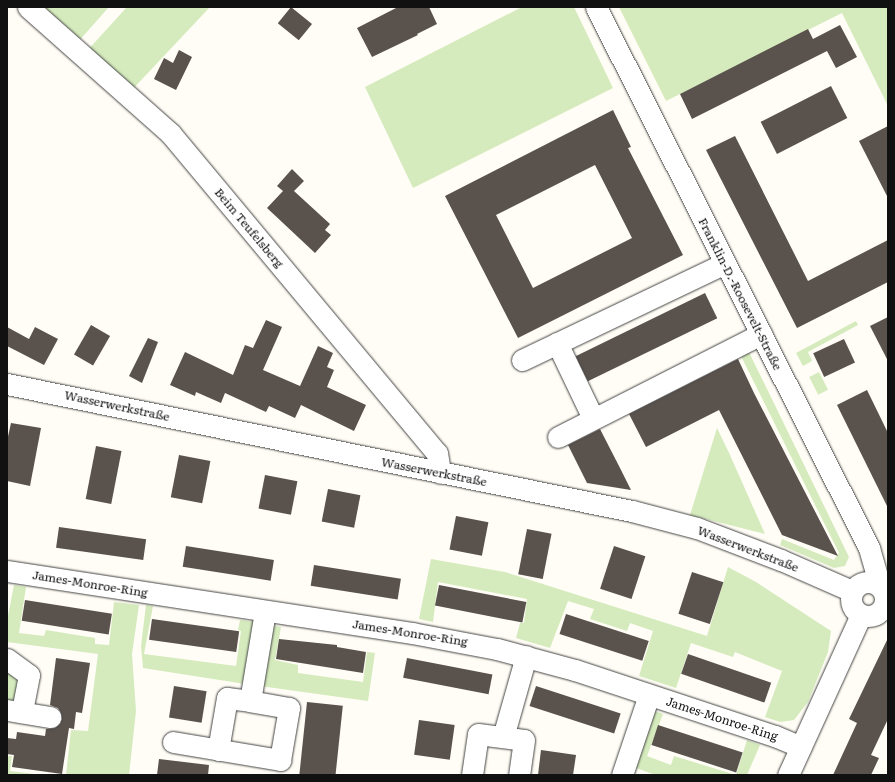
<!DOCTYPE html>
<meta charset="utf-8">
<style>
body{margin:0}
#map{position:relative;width:895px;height:782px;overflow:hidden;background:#fffdf5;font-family:Literata,serif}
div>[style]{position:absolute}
.green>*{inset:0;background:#d5ebbd;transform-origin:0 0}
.building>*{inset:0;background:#5a524d;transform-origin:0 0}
.roads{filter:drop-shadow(0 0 1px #444) drop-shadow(0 0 1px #444)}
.minor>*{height:21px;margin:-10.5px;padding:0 10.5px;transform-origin:10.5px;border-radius:10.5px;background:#fff}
.minor>.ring{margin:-10.5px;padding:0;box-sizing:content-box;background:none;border:21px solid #fff;border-radius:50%}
span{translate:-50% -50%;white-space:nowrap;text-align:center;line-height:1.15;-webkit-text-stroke:4px #fff;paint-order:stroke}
.street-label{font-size:12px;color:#111}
.frame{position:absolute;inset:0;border:8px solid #111;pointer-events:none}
</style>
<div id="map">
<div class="green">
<div style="clip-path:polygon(37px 7px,109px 7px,77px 43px)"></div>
<div style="clip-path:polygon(127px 7px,210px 7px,130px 92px,86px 52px)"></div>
<div style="clip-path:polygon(522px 7px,574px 7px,613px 88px,413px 188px,365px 87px)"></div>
<div style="clip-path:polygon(619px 7px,888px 7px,888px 106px,842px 13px,666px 101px)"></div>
<div style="clip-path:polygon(856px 321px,858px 325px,808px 352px,812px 361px,803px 366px,796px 353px)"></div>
<div style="clip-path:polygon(745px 344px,849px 557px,845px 566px,834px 568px,780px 545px,782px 539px,834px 560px,839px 553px,737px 348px)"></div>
<div style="left:819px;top:372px;width:20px;height:11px;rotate:63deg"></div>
<div style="clip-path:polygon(717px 428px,730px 455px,765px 534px,690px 515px)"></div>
<div style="clip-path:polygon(431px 559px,505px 572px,707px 636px,728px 567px,756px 582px,831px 631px,828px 652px,808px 702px,794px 720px,780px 722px,765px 717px,782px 671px,735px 652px,733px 657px,691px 643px,676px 688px,639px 676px,653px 631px,630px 623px,627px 631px,590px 619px,594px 609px,568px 601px,550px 648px,516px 638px,520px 623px,524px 623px,527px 599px,438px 582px,433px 622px,419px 619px)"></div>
<div style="clip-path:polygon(14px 585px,26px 587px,19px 633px,44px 636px,46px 630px,95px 638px,95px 644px,109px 645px,114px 602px,139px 605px,132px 654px,136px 711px,129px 775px,66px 775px,71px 730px,88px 731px,98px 654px,7px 642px,7px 621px)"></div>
<div style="clip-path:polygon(146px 605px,153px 606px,144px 654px,236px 666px,241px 631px,238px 630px,240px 620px,255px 622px,245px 684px,143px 668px,141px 646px)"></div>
<div style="clip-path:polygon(271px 625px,281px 627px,275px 660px,298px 665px,298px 673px,363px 682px,367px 652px,375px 653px,368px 701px,260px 686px)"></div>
<div style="clip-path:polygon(7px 672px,17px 678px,20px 687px,17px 699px,7px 703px)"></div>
<div style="clip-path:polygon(650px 709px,663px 714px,647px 756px,671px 765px,674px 756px,736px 775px,747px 740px,760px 745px,747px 775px,656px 775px,630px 766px)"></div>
<div style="clip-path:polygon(7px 756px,12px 756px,10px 771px,42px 775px,7px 775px)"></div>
</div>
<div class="building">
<div style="left:291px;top:7px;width:27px;height:21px;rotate:39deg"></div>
<div style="clip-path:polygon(398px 7px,429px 7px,437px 24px,417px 34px,418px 35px,372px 57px,357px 28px)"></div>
<div style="clip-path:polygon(840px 25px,857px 57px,836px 68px,827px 51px,692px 119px,680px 94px,808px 29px,813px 39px)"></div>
<div style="clip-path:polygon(179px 50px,192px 57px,176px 90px,154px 79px,164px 58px,173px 63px)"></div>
<div style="left:831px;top:86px;width:36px;height:79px;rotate:63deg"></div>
<div style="clip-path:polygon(evenodd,613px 110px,631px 147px,628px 148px,683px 255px,518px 338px,445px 196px,613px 110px,595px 165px,632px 238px,533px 288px,496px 215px,595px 165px)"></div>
<div style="clip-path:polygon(888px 126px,888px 198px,859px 141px)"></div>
<div style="clip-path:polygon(735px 136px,808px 281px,888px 240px,888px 282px,797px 328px,706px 150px)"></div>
<div style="clip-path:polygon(292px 169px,304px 181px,294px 191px,330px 224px,325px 230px,331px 235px,315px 253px,267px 208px,283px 191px,277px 186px)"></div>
<div style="left:705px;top:293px;width:28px;height:144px;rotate:64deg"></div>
<div style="clip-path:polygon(888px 317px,888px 361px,870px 326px)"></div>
<div style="clip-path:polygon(266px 320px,282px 327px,263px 370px,300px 386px,318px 346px,333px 353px,327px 367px,334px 370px,327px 387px,366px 405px,354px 431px,301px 405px,295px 418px,269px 406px,266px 412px,225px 393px,221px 403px,196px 392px,195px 396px,170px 385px,185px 352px,233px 375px,245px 345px,253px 348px)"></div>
<div style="left:91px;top:325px;width:22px;height:34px;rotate:30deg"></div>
<div style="clip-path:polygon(7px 327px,29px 339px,35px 327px,58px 339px,44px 365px,7px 346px)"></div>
<div style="clip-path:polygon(148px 338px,158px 342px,142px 383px,129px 376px)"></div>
<div style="left:844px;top:339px;width:26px;height:34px;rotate:65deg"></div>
<div style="clip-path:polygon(738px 359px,754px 393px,838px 556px,782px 535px,719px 410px,646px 447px,629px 414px)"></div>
<div style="clip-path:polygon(867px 390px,888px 433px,888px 508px,837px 405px)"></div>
<div style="clip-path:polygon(11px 423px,41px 428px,30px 486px,7px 481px,7px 441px)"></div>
<div style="clip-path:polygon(600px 429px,620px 468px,631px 490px,587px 483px,568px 445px)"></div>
<div style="left:96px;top:446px;width:26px;height:54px;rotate:11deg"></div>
<div style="left:179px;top:455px;width:32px;height:43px;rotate:11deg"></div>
<div style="left:265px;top:475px;width:33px;height:34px;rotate:11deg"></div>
<div style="left:328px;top:489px;width:33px;height:33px;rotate:11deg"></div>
<div style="left:456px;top:516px;width:33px;height:34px;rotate:11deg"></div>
<div style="left:59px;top:527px;width:88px;height:21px;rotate:8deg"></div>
<div style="left:527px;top:529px;width:25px;height:46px;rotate:11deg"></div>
<div style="left:186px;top:546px;width:89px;height:21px;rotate:9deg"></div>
<div style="left:614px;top:546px;width:33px;height:45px;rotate:18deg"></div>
<div style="left:314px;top:565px;width:88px;height:21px;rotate:9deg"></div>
<div style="left:692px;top:572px;width:33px;height:44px;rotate:18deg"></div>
<div style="left:439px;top:585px;width:89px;height:21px;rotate:11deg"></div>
<div style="left:25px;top:600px;width:88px;height:21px;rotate:9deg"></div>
<div style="left:566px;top:614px;width:87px;height:21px;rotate:18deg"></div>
<div style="left:152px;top:619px;width:88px;height:21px;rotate:8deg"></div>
<div style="clip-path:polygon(888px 638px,888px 719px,871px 755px,879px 758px,871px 775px,833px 775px,857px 723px,849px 719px)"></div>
<div style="clip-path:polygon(279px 639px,337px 645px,337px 647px,366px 652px,363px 673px,276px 659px)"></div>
<div style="left:688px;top:654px;width:88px;height:21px;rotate:19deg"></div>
<div style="clip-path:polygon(56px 658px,90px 663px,82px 713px,76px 712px,74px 729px,69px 728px,62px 774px,12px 767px,14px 755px,7px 754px,7px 738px,16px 739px,17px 732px,45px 736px,46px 729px,55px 728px,60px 724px,62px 719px,61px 713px,58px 708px,50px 705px)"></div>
<div style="left:407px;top:658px;width:87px;height:20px;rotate:11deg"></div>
<div style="left:174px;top:686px;width:33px;height:32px;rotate:9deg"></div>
<div style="left:536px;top:686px;width:89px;height:21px;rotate:18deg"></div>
<div style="left:307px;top:702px;width:36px;height:74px;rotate:6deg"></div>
<div style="left:419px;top:720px;width:36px;height:35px;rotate:8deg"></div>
<div style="left:658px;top:725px;width:89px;height:21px;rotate:18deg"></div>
<div style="clip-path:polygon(541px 750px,576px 755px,573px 775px,538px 775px)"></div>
<div style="clip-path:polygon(159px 759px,209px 765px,208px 775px,157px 775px)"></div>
</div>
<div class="roads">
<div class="minor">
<div style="left:28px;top:7px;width:190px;rotate:41.6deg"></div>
<div style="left:170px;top:133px;width:417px;rotate:50.2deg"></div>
<div style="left:437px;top:453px;width:20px;rotate:81deg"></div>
<div style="left:596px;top:7px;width:606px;rotate:63.22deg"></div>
<div style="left:869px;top:548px;width:29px;rotate:74deg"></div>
<div style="left:877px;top:576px;width:7px;rotate:98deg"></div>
<div style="left:557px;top:343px;width:83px;rotate:64.4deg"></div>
<div style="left:522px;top:360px;width:225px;rotate:-25.5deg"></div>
<div style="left:7px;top:384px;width:638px;rotate:11.49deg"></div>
<div style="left:632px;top:511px;width:67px;rotate:14.7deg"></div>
<div style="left:697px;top:528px;width:90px;rotate:20.9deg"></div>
<div style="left:781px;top:560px;width:77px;rotate:23.6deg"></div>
<div style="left:558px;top:437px;width:228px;rotate:-26.9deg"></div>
<div style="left:7px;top:571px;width:410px;rotate:8.7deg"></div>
<div style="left:412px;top:633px;width:86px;rotate:10.7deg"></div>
<div style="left:497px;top:649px;width:81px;rotate:15.1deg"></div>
<div style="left:575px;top:670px;width:211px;rotate:18.3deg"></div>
<div style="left:775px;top:736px;width:28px;rotate:23deg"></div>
<div class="ring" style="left:851px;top:582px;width:13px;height:13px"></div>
<div style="left:7px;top:659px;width:27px;rotate:36deg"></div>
<div style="left:29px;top:675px;width:38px;rotate:101deg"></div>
<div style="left:7px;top:710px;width:44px;rotate:9.2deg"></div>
<div style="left:503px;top:737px;width:84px;rotate:-74.1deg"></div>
<div style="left:173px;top:742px;width:109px;rotate:9.5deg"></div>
<div style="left:280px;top:760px;width:53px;rotate:-80.2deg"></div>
<div style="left:289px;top:708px;width:40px;rotate:-170deg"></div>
<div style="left:250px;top:701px;width:91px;rotate:-80.5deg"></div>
<div style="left:218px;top:750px;width:53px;rotate:-80.2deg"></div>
<div style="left:227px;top:698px;width:23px;rotate:7deg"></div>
<div style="left:472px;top:775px;width:41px;rotate:-81.7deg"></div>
<div style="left:478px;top:734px;width:46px;rotate:7.4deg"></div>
<div style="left:524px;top:740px;width:35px;rotate:98deg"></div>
<div style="left:622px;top:775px;width:84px;rotate:-71.4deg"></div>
<div style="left:788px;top:775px;width:176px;rotate:-65.5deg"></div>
</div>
</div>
<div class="street-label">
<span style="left:249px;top:228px;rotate:50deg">Beim Teufelsberg</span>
<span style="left:740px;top:294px;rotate:63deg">Franklin-D.-Roosevelt-Straße</span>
<span style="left:117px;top:406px;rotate:12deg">Wasserwerkstraße</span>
<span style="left:434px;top:472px;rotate:11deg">Wasserwerkstraße</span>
<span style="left:748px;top:549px;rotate:21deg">Wasserwerkstraße</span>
<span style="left:90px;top:584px;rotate:9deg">James-Monroe-Ring</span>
<span style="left:410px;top:633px;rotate:9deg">James-Monroe-Ring</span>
<span style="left:722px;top:719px;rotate:18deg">James-Monroe-Ring</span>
</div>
<div class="frame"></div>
</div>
